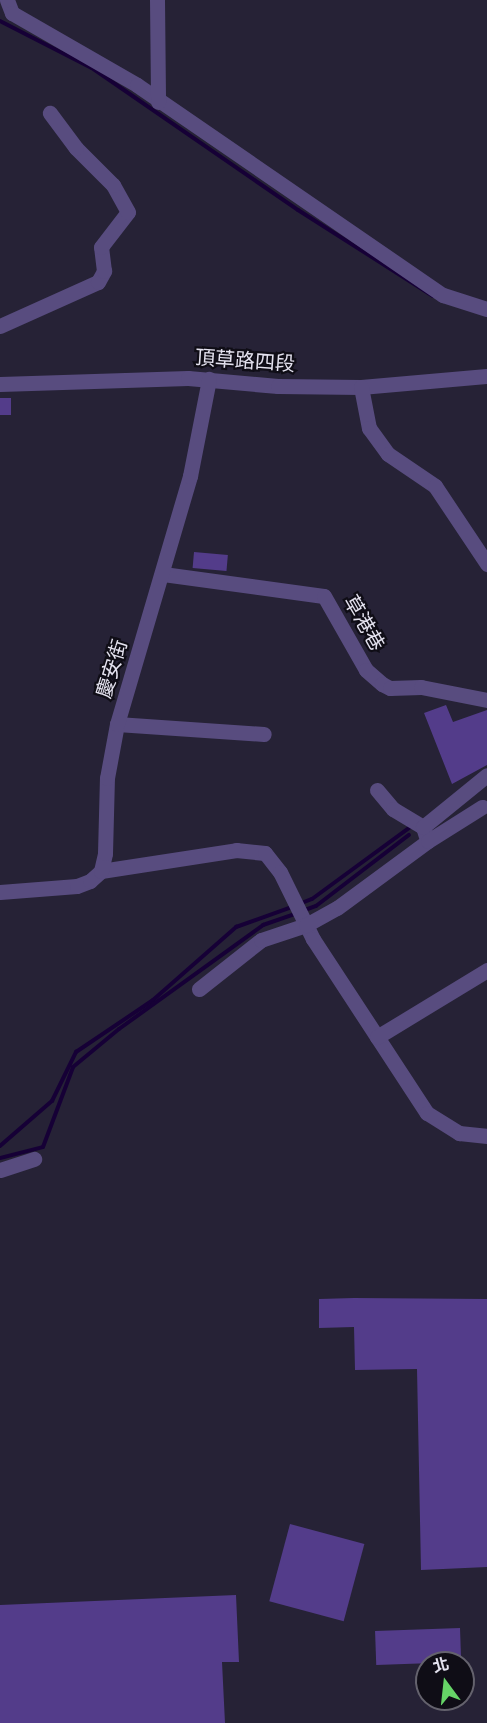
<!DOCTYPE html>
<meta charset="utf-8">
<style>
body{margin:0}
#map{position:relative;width:487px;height:1723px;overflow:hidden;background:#262236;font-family:Poppins,"Noto Sans TC",sans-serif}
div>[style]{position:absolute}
.stream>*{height:4px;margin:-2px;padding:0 2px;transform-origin:2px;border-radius:2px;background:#160036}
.building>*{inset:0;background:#533c8a;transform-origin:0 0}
.minor>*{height:15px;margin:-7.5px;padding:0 7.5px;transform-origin:7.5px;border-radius:7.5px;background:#584c7f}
span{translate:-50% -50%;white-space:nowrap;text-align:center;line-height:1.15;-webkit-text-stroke:4.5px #0f0d16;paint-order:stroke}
.street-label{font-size:20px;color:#e4e2ef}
.north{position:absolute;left:415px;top:1651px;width:60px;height:60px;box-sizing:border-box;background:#0f0d16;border:2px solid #64626d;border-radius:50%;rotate:345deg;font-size:16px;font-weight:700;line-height:24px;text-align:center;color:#e4e2ef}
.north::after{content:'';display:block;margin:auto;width:21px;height:27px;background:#66d467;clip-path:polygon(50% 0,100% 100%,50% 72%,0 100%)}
</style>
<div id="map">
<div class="stream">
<div style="left:0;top:21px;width:103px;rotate:27.1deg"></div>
<div style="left:92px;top:68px;width:250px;rotate:34.6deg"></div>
<div style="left:298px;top:210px;width:160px;rotate:32.5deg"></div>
<div style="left:299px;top:904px;width:14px;rotate:-21deg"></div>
<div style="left:312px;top:899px;width:125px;rotate:-36.2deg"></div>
<div style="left:302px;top:911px;width:15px;rotate:-20deg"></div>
<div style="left:316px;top:906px;width:117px;rotate:-37.4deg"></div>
<div style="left:0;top:1146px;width:69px;rotate:-40.9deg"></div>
<div style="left:52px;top:1101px;width:55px;rotate:-63.9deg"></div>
<div style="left:76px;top:1052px;width:93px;rotate:-34deg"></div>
<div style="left:153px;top:1000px;width:111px;rotate:-41.3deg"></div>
<div style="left:236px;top:927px;width:59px;rotate:-19.7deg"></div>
<div style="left:0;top:1158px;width:44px;rotate:-14.3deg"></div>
<div style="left:43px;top:1147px;width:85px;rotate:-69.4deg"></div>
<div style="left:73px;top:1067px;width:60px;rotate:-39.6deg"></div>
<div style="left:119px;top:1029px;width:178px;rotate:-35.8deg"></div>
<div style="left:263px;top:925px;width:34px;rotate:-19deg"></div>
</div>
<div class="building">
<div style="left:0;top:398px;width:11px;height:17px"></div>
<div style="left:194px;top:552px;width:34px;height:16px;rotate:5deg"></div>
<div style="clip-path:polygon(446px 705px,453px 722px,487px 710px,487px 765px,452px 784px,424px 713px)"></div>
<div style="clip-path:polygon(354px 1298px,487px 1299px,487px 1567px,421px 1570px,417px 1369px,355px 1370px,354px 1327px,319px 1328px,319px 1299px)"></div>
<div style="left:290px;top:1524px;width:77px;height:80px;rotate:15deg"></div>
<div style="clip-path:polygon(236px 1595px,239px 1662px,222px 1662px,225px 1723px,0 1723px,0 1605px)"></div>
<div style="left:460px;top:1628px;width:34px;height:85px;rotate:88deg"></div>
</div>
<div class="minor">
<div style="left:7px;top:0;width:14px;rotate:69deg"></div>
<div style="left:12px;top:13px;width:144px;rotate:29.9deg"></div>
<div style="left:137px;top:85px;width:371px;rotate:34.5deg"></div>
<div style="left:443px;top:295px;width:46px;rotate:17.7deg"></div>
<div style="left:157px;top:0;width:102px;rotate:89.4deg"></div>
<div style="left:0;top:326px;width:107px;rotate:-24.2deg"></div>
<div style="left:98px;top:282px;width:13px;rotate:-61deg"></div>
<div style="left:104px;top:271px;width:24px;rotate:-97deg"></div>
<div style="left:101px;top:247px;width:44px;rotate:-52.4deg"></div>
<div style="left:128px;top:212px;width:31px;rotate:-119deg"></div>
<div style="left:113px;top:185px;width:52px;rotate:-135deg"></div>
<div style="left:76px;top:148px;width:44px;rotate:-126.6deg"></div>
<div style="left:0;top:384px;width:188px;rotate:-1.8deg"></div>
<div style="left:188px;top:378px;width:90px;rotate:5.1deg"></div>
<div style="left:278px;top:386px;width:83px;rotate:0.7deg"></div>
<div style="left:361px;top:387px;width:126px;rotate:-5deg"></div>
<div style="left:361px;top:387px;width:42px;rotate:79deg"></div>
<div style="left:369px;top:428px;width:32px;rotate:54deg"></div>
<div style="left:388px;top:454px;width:57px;rotate:34.2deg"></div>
<div style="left:435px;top:486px;width:94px;rotate:56.3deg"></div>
<div style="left:163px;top:574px;width:162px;rotate:7.8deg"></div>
<div style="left:324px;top:596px;width:85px;rotate:60.4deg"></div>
<div style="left:366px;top:670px;width:21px;rotate:41deg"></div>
<div style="left:382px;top:684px;width:9px;rotate:27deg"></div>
<div style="left:390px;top:688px;width:31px;rotate:-2deg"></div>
<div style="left:421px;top:687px;width:67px;rotate:11.1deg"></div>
<div style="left:117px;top:724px;width:147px;rotate:3.9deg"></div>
<div style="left:377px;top:790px;width:25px;rotate:50deg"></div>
<div style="left:393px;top:809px;width:35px;rotate:31deg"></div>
<div style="left:423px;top:827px;width:9px;rotate:72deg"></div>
<div style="left:423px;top:827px;width:82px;rotate:-39.1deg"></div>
<div style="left:101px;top:871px;width:137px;rotate:-8.8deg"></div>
<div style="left:236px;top:850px;width:29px;rotate:6deg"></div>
<div style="left:265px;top:853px;width:24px;rotate:52deg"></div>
<div style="left:280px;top:872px;width:75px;rotate:63.8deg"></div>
<div style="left:313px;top:939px;width:208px;rotate:56.8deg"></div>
<div style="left:427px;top:1113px;width:38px;rotate:32deg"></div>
<div style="left:459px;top:1133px;width:28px;rotate:6deg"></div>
<div style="left:0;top:892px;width:77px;rotate:-4.5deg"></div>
<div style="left:77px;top:886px;width:14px;rotate:-21deg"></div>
<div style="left:90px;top:881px;width:15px;rotate:-42deg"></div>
<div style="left:101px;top:871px;width:18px;rotate:-77deg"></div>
<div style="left:105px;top:853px;width:75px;rotate:-88.5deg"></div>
<div style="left:107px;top:778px;width:55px;rotate:-79.5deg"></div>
<div style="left:117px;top:724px;width:259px;rotate:-73.6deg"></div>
<div style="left:190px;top:476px;width:99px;rotate:-78.9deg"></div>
<div style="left:199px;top:989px;width:79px;rotate:-38.3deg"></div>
<div style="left:261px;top:940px;width:47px;rotate:-18.4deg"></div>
<div style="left:306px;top:925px;width:35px;rotate:-29deg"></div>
<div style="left:337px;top:908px;width:113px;rotate:-36.4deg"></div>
<div style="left:428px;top:841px;width:64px;rotate:-32.2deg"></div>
<div style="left:377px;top:1037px;width:129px;rotate:-31.3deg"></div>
<div style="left:0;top:1170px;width:36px;rotate:-18deg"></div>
</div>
<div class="street-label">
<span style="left:245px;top:361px;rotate:4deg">頂草路四段</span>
<span style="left:364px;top:623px;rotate:60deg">草港巷</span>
<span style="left:112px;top:669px;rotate:-73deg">慶安街</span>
</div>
<div class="north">北</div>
</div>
